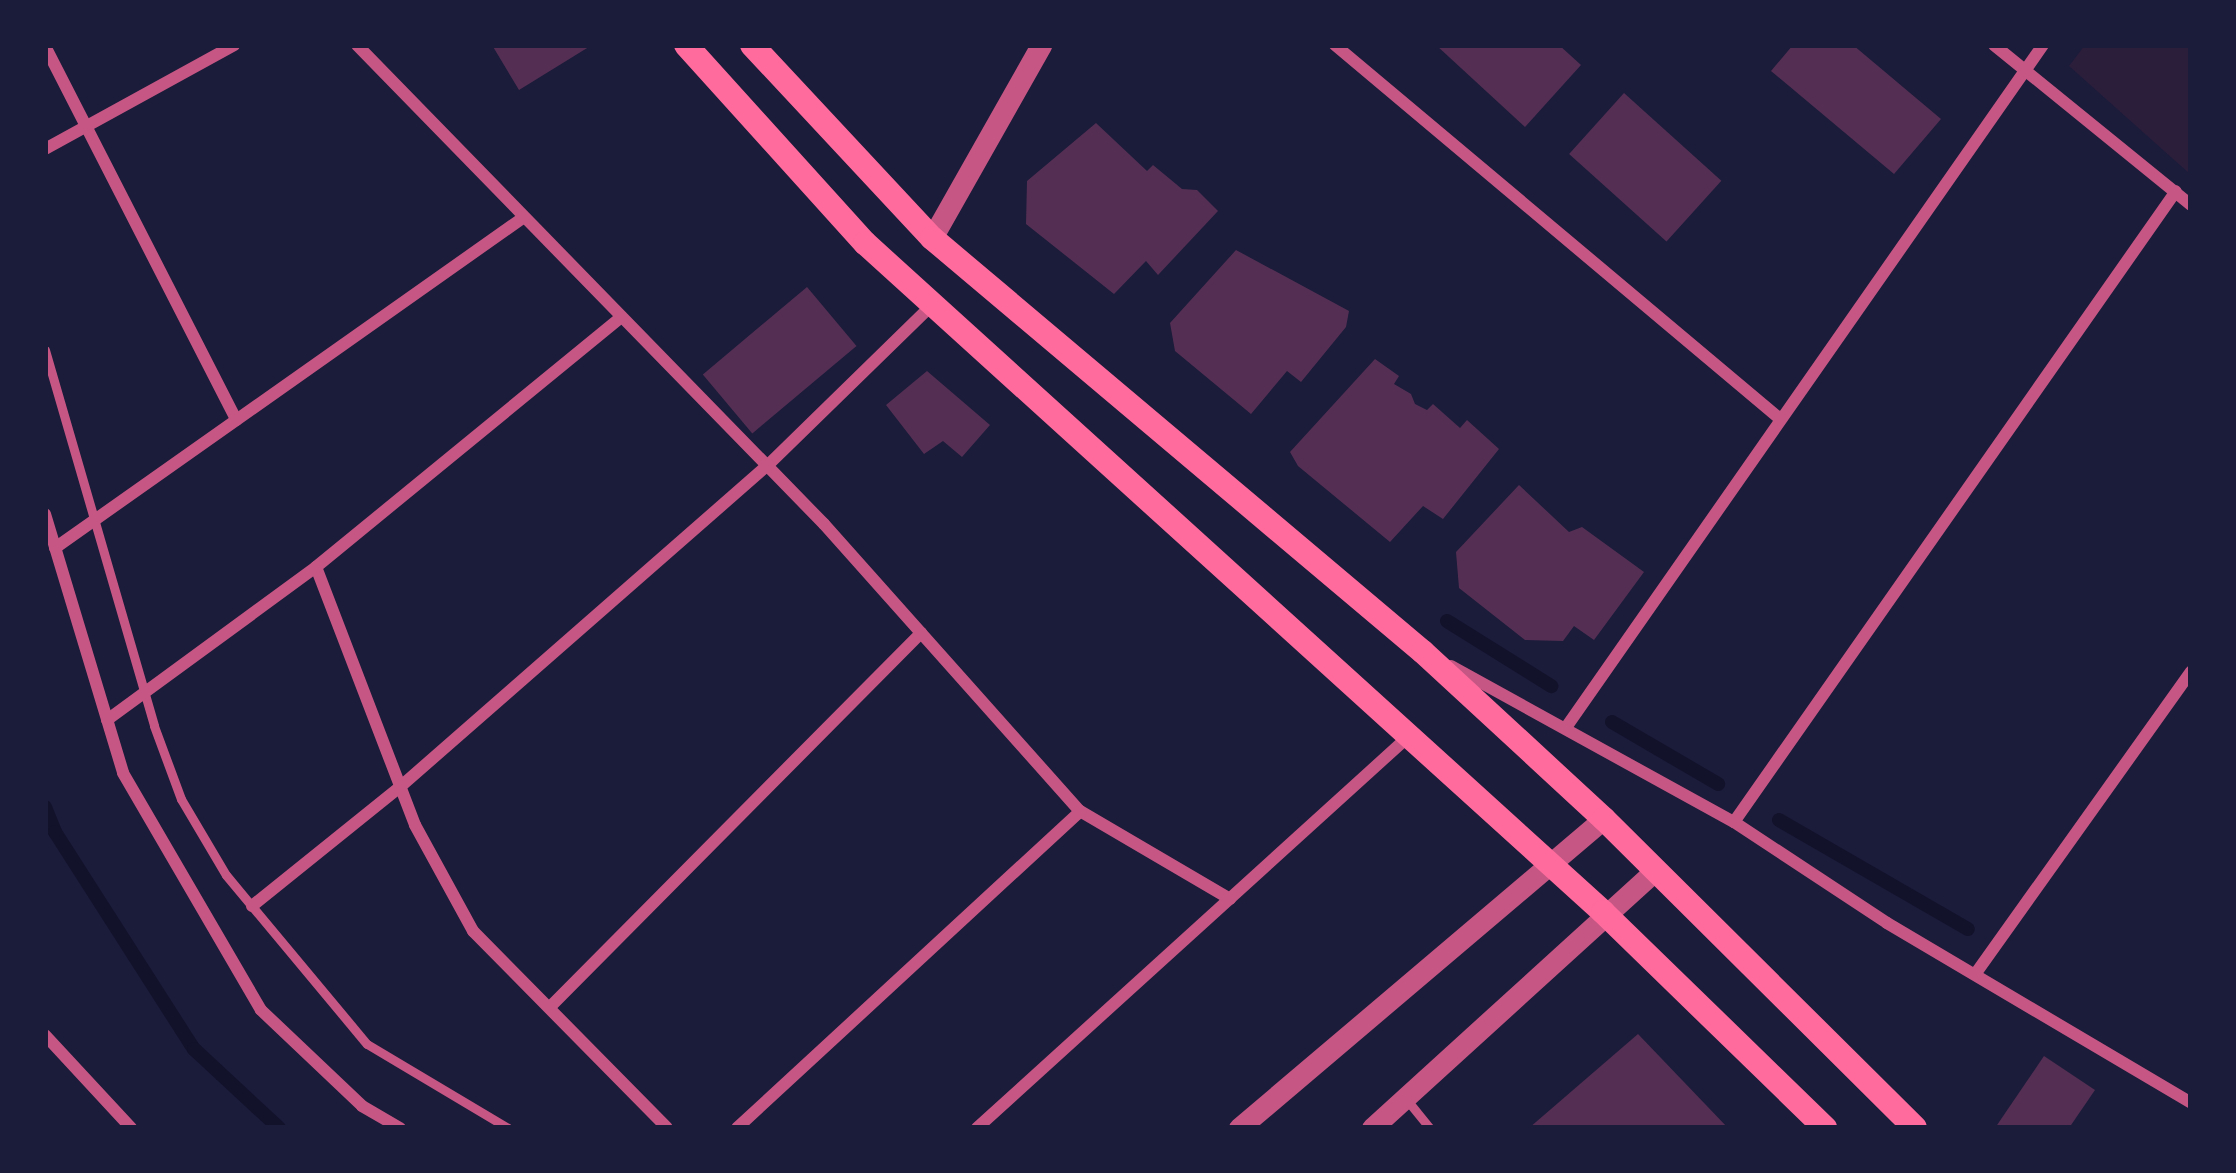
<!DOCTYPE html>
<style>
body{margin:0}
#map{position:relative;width:2236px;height:1173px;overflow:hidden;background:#1b1b3a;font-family:"PT Sans",sans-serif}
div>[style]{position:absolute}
.green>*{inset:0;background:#2a1e3b}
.stream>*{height:14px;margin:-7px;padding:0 7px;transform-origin:7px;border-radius:7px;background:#12122b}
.building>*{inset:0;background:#542f53;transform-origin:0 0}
.service>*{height:9px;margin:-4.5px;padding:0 4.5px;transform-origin:4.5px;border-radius:4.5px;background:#c65784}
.minor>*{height:12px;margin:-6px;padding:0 6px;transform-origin:6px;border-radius:6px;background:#c65784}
.tertiary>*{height:21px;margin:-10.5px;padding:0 10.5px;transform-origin:10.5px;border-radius:10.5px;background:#c65784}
.secondary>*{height:24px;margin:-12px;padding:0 12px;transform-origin:12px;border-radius:12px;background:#ff6b9d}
span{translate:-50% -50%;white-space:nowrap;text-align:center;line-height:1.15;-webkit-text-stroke:9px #1b1b3a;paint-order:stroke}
.frame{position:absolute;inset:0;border:48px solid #1b1b3a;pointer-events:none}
</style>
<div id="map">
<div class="green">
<div style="clip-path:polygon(2085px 45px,2191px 45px,2191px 175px,2069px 66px)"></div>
</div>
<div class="stream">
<div style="left:1447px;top:621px;width:123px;rotate:32deg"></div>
<div style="left:1612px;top:722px;width:123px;rotate:30.3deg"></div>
<div style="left:45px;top:807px;width:27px;rotate:68deg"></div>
<div style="left:55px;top:832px;width:258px;rotate:57.4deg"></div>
<div style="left:194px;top:1049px;width:116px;rotate:42.9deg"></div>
<div style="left:1779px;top:820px;width:218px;rotate:30deg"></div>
</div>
<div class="building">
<div style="clip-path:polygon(492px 45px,592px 45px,519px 90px)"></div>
<div style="clip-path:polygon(1436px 45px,1559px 45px,1581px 65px,1525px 127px)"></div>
<div style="clip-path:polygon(1793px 45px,1853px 45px,1941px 119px,1894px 174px,1771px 71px)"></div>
<div style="left:1624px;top:93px;width:131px;height:82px;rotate:42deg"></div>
<div style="clip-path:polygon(1096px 123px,1147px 171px,1153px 165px,1182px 189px,1197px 190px,1218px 211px,1158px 275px,1146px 261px,1114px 294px,1026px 224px,1027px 181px)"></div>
<div style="clip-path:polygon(1236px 250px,1349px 311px,1346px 327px,1301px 382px,1287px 371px,1251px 414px,1175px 351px,1170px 323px)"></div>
<div style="left:807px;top:287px;width:77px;height:136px;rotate:50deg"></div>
<div style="clip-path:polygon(1375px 359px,1399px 376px,1394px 384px,1411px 394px,1415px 404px,1427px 410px,1433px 404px,1460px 428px,1467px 420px,1499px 449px,1443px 519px,1423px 506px,1390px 542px,1298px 466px,1290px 452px)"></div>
<div style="clip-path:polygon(927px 371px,990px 425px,962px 457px,943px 441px,924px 454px,886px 405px)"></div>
<div style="clip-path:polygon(1519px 485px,1569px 532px,1582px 527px,1644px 572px,1594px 640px,1574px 626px,1563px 641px,1525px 640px,1459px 588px,1456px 552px)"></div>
<div style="clip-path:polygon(1638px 1034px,1728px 1128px,1529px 1128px)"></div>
<div style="clip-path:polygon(2044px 1056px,2095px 1090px,2069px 1128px,1995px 1128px)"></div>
</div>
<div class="service">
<div style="left:45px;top:350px;width:391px;rotate:73.8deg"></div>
<div style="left:154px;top:726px;width:78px;rotate:69.7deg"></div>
<div style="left:181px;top:799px;width:88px;rotate:59.4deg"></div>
<div style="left:226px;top:875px;width:220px;rotate:50.2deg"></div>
<div style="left:367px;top:1044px;width:164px;rotate:30.8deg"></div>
<div style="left:1407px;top:1100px;width:36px;rotate:51deg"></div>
</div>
<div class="minor">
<div style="left:357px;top:45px;width:669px;rotate:45.73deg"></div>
<div style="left:824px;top:524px;width:385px;rotate:48.3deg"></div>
<div style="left:1080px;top:811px;width:174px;rotate:30.4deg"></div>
<div style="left:1335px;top:45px;width:580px;rotate:40.03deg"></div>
<div style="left:1994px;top:45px;width:254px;rotate:39.1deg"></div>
<div style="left:45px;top:46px;width:420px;rotate:62.9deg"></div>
<div style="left:45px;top:149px;width:216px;rotate:-28.8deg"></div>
<div style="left:45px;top:514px;width:270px;rotate:73.2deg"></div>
<div style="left:123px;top:773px;width:274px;rotate:59.8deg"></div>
<div style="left:261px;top:1010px;width:139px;rotate:43.5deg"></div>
<div style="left:362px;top:1106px;width:44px;rotate:30.1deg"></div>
<div style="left:55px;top:548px;width:574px;rotate:-35.21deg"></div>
<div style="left:316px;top:567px;width:276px;rotate:69deg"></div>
<div style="left:415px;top:825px;width:121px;rotate:61.3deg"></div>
<div style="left:473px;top:931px;width:276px;rotate:45.4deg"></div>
<div style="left:1451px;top:666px;width:323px;rotate:28.9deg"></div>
<div style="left:1734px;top:822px;width:183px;rotate:33.4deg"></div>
<div style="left:1887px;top:923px;width:353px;rotate:30.6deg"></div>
<div style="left:107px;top:720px;width:259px;rotate:-36.2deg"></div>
<div style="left:316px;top:567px;width:394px;rotate:-39.3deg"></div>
<div style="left:1567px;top:726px;width:831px;rotate:-55.05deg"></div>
<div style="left:1734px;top:822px;width:770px;rotate:-54.99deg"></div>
<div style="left:252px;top:906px;width:190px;rotate:-38.8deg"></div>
<div style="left:400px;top:787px;width:488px;rotate:-41.2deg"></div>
<div style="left:767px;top:466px;width:231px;rotate:-44.3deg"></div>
<div style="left:1976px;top:973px;width:370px;rotate:-54.5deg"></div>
<div style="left:550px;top:1007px;width:527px;rotate:-45.23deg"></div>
<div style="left:45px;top:1035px;width:127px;rotate:47.2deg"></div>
<div style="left:737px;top:1128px;width:467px;rotate:-42.7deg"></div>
<div style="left:977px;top:1128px;width:583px;rotate:-42.22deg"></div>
</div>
<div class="tertiary">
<div style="left:932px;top:238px;width:222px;rotate:-60.5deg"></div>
<div style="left:1239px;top:1128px;width:478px;rotate:-40.3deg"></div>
<div style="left:1372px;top:1128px;width:382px;rotate:-42.3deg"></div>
</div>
<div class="secondary">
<div style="left:686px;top:45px;width:267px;rotate:47.9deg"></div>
<div style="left:865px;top:243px;width:996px;rotate:42.19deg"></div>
<div style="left:1603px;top:912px;width:310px;rotate:44.2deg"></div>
<div style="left:752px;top:45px;width:264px;rotate:47deg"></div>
<div style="left:932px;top:238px;width:642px;rotate:40.14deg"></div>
<div style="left:1423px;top:652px;width:246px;rotate:42.7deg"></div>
<div style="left:1604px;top:819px;width:438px;rotate:44.8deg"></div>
</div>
<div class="frame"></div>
</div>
